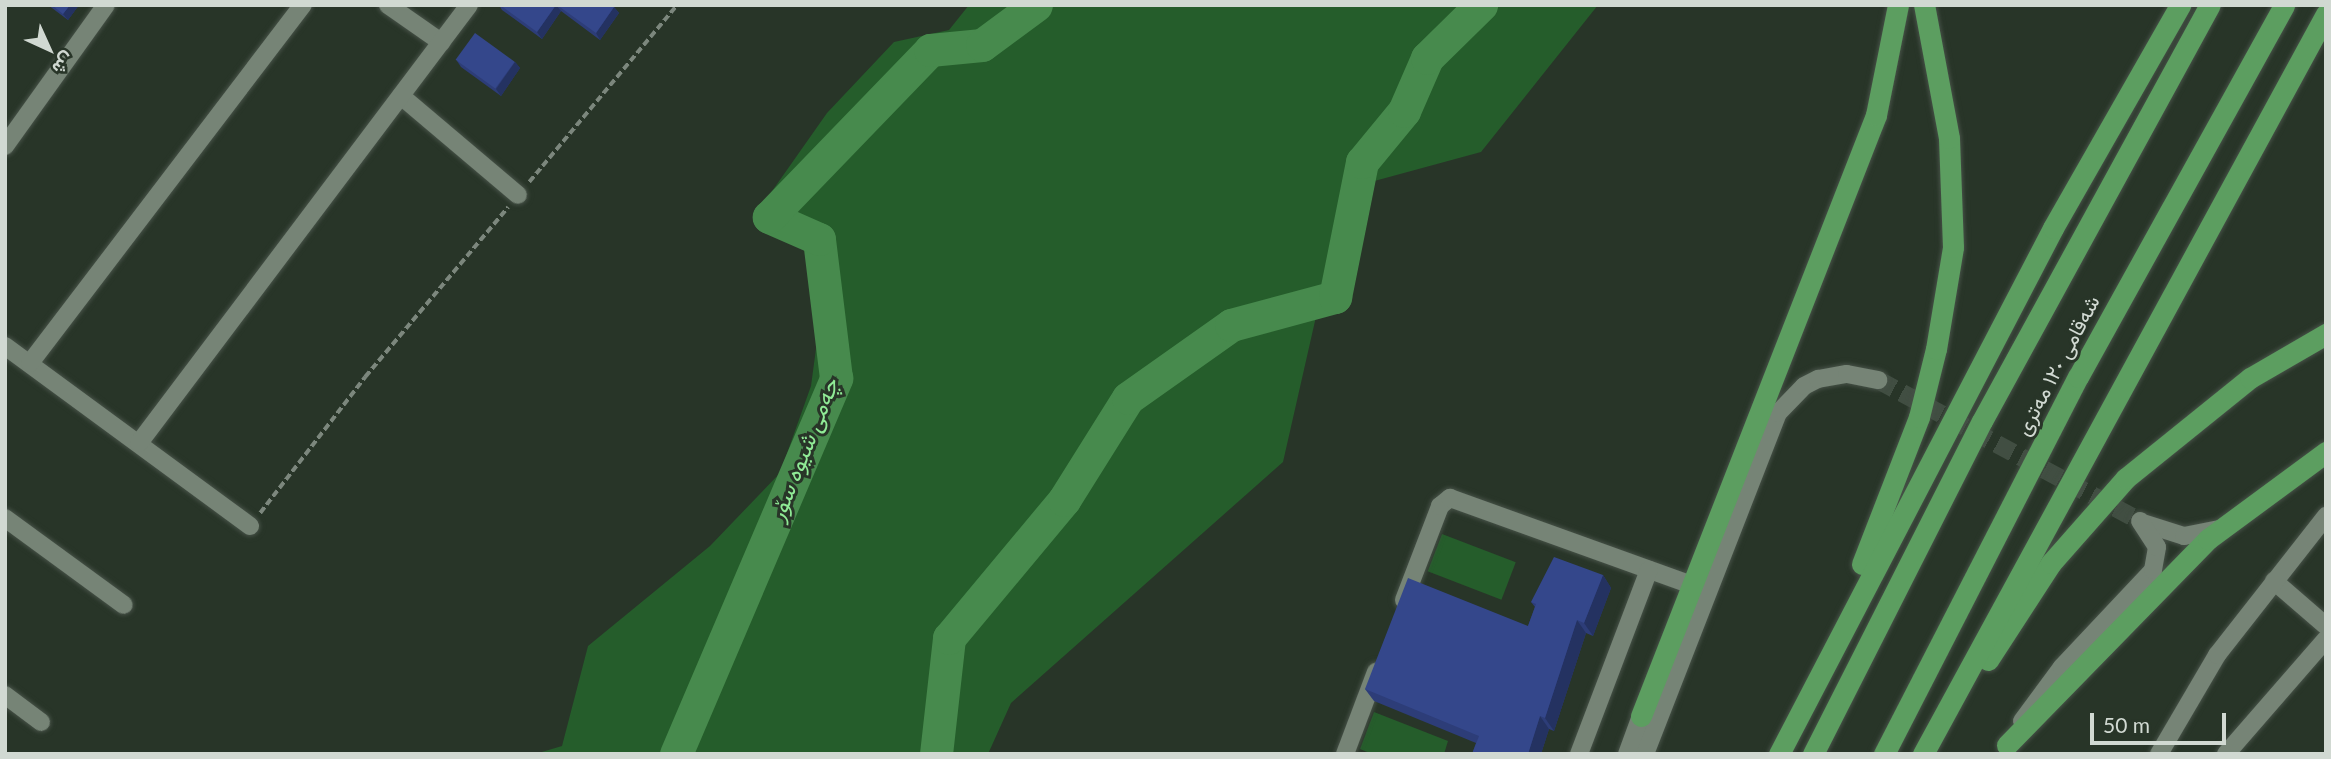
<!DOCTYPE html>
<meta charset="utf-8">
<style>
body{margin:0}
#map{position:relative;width:2331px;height:759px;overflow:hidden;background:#283528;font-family:Lato,Vazirmatn,sans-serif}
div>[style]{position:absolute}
.green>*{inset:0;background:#255d2b;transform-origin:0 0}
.river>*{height:33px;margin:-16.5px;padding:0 16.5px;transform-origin:16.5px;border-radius:16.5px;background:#478a4d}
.minor-tunnel>*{height:18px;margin-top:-9px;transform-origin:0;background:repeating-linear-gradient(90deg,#414e42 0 18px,transparent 0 27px)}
.path>*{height:3.5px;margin-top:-1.75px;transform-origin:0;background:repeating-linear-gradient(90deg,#7c877d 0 7px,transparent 0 10.5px)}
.roads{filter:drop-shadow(0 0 2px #465147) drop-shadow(0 0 2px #465147)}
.minor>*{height:18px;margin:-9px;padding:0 9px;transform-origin:9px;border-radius:9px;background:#768476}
.highway>*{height:21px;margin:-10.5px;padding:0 10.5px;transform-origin:10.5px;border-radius:10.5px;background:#5c9e60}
.wall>*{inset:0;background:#2d3d78}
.shaded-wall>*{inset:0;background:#243261}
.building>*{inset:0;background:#34478b;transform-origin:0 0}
span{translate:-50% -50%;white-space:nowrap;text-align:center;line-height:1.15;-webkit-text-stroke:6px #283528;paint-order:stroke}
.street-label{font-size:21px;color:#d1d9d2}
.water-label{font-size:23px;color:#90eb96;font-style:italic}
.frame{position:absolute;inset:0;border:7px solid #d1d9d2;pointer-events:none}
.north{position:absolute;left:14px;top:14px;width:70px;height:70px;-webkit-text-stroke:5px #283528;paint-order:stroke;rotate:135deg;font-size:19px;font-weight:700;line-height:28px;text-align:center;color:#d1d9d2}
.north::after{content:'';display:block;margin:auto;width:24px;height:32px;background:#d1d9d2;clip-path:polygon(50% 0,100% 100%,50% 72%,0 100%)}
.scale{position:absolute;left:2090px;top:713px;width:136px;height:32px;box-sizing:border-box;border:4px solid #d1d9d2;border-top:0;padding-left:9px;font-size:21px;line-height:24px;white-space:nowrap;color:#d1d9d2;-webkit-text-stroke:5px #283528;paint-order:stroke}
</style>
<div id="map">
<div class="green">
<div style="clip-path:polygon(969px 5px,1598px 5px,1481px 152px,1345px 189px,1283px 462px,1011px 703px,988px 754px,535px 754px,562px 746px,588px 646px,710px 546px,780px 473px,811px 386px,826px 274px,770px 194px,827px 113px,894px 42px,949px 30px)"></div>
<div style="left:1442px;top:534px;width:79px;height:40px;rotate:21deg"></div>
<div style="clip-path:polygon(1374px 712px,1448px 741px,1444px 754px,1372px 754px,1360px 749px)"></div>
</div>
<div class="river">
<div style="left:676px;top:754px;width:409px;rotate:-66.9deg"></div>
<div style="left:836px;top:378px;width:140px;rotate:-97deg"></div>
<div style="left:819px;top:239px;width:55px;rotate:-156.3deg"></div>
<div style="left:769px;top:217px;width:232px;rotate:-46deg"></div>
<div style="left:930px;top:50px;width:52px;rotate:-5.5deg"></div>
<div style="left:982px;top:45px;width:67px;rotate:-36.5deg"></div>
<div style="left:936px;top:754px;width:117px;rotate:-83.6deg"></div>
<div style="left:949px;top:638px;width:180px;rotate:-50.2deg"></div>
<div style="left:1064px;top:500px;width:120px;rotate:-57.9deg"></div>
<div style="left:1128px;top:398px;width:126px;rotate:-35.3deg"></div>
<div style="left:1231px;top:325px;width:108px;rotate:-15.1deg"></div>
<div style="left:1335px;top:297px;width:138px;rotate:-78.7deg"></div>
<div style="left:1362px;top:162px;width:66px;rotate:-50.5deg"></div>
<div style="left:1404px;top:111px;width:58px;rotate:-66.5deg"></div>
<div style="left:1427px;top:58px;width:76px;rotate:-44.5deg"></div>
</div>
<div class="minor-tunnel">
<div style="left:1878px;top:380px;width:298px;rotate:28.3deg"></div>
</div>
<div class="path">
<div style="left:529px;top:182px;width:231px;rotate:-50.1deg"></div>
<div style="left:260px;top:513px;width:172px;rotate:-52.3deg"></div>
<div style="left:365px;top:377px;width:222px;rotate:-49.9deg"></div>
</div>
<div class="roads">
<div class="minor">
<div style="left:388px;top:5px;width:65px;rotate:34.9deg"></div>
<div style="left:401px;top:96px;width:153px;rotate:40.2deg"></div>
<div style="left:5px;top:146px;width:173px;rotate:-54.4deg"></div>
<div style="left:5px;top:346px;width:304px;rotate:36.3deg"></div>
<div style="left:30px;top:363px;width:450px;rotate:-52.7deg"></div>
<div style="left:139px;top:443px;width:548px;rotate:-53deg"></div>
<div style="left:5px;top:518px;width:147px;rotate:36.2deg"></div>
<div style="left:2143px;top:523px;width:43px;rotate:17.6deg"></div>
<div style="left:2184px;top:536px;width:37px;rotate:-11deg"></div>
<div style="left:2274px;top:581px;width:69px;rotate:40.9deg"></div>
<div style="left:1404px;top:600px;width:101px;rotate:-69deg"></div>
<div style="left:1440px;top:506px;width:13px;rotate:-39deg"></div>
<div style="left:1450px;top:498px;width:257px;rotate:19.8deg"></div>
<div style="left:5px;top:695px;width:45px;rotate:36.9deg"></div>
<div style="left:2022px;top:721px;width:67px;rotate:-53.5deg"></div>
<div style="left:2062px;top:667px;width:133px;rotate:-46.8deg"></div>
<div style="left:2153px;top:570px;width:23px;rotate:-80deg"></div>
<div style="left:2157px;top:547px;width:31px;rotate:-123deg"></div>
<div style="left:1345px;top:754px;width:88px;rotate:-69.3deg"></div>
<div style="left:1579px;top:754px;width:197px;rotate:-69.2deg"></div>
<div style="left:1627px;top:754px;width:40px;rotate:-69.8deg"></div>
<div style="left:1645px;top:754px;width:366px;rotate:-68.7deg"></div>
<div style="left:1778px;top:413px;width:37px;rotate:-46deg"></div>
<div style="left:1804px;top:386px;width:16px;rotate:-27deg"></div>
<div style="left:1818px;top:379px;width:29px;rotate:-10deg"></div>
<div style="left:1847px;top:374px;width:32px;rotate:11deg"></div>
<div style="left:2159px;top:754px;width:115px;rotate:-59.6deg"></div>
<div style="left:2217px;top:655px;width:177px;rotate:-51.9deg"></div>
<div style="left:2226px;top:754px;width:152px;rotate:-49deg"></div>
</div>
<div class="highway">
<div style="left:1862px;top:564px;width:158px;rotate:-68.8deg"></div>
<div style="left:1919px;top:417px;width:70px;rotate:-76deg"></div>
<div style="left:1936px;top:349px;width:103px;rotate:-80.5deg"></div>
<div style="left:1953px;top:247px;width:109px;rotate:-92.1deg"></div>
<div style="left:1949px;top:138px;width:135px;rotate:-100.6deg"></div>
<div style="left:1988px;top:660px;width:116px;rotate:-57deg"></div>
<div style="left:2051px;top:563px;width:113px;rotate:-48.6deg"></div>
<div style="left:2126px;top:478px;width:159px;rotate:-38.9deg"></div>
<div style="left:2250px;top:378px;width:88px;rotate:-30.1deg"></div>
<div style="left:1641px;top:716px;width:645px;rotate:-68.64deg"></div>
<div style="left:1876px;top:115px;width:112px;rotate:-78.7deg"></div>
<div style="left:2007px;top:745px;width:288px;rotate:-45.7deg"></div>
<div style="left:2208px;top:539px;width:147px;rotate:-36.4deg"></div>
<div style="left:1779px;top:754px;width:593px;rotate:-62.48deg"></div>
<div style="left:2053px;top:228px;width:257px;rotate:-60.3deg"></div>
<div style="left:1813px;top:754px;width:373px;rotate:-63.1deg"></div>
<div style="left:1982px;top:421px;width:474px;rotate:-61.3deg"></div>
<div style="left:1884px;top:754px;width:424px;rotate:-62.8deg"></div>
<div style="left:2078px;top:377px;width:425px;rotate:-61deg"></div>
<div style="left:1923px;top:754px;width:843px;rotate:-61.43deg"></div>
</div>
</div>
<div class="wall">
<div style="clip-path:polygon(48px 5px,79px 5px,68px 20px)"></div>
<div style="clip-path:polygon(499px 5px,614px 7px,619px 13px,600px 40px,561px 11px,542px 39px,502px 10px)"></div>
<div style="clip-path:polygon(457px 61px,515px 62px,520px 68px,501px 96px,461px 67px)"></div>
<div style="clip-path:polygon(1603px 575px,1611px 588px,1593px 636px,1586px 633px,1554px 731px,1549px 729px,1541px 754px,1472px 754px,1476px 743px,1374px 701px,1365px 689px,1528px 626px,1535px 607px,1531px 602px)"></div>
</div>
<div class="shaded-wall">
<div style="clip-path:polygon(70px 5px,79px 5px,68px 20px,63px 14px)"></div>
<div style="clip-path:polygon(556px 5px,561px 11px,542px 39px,537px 32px)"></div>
<div style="clip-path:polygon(614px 7px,619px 13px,600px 40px,596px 33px)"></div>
<div style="clip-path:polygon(515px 62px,520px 68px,501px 96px,496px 89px)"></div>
<div style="clip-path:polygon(1603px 575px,1611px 588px,1593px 636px,1584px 623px)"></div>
<div style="clip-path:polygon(1577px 620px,1586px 633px,1554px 731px,1545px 718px)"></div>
<div style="clip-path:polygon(1540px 716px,1549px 729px,1541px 754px,1528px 754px)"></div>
</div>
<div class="building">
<div style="clip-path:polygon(52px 5px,70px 5px,63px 14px)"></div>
<div style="clip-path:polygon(500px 5px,556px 5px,537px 32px)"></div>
<div style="clip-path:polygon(557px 5px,612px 5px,614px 7px,596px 33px)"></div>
<div style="left:475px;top:33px;width:49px;height:33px;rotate:36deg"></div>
<div style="clip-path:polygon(1554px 557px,1603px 575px,1584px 623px,1577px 620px,1545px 718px,1540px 716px,1528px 754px,1472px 754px,1479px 736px,1365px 689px,1408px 578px,1528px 626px,1536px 604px,1531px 602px)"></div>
</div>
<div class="street-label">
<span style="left:2057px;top:365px;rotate:-62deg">شەقامی ١٢٠ مەتری</span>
</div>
<div class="water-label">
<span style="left:803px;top:449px;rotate:-68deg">چەمی شیوە سۆر</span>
</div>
<div class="frame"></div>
<div class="north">ش</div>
<div class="scale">50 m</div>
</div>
